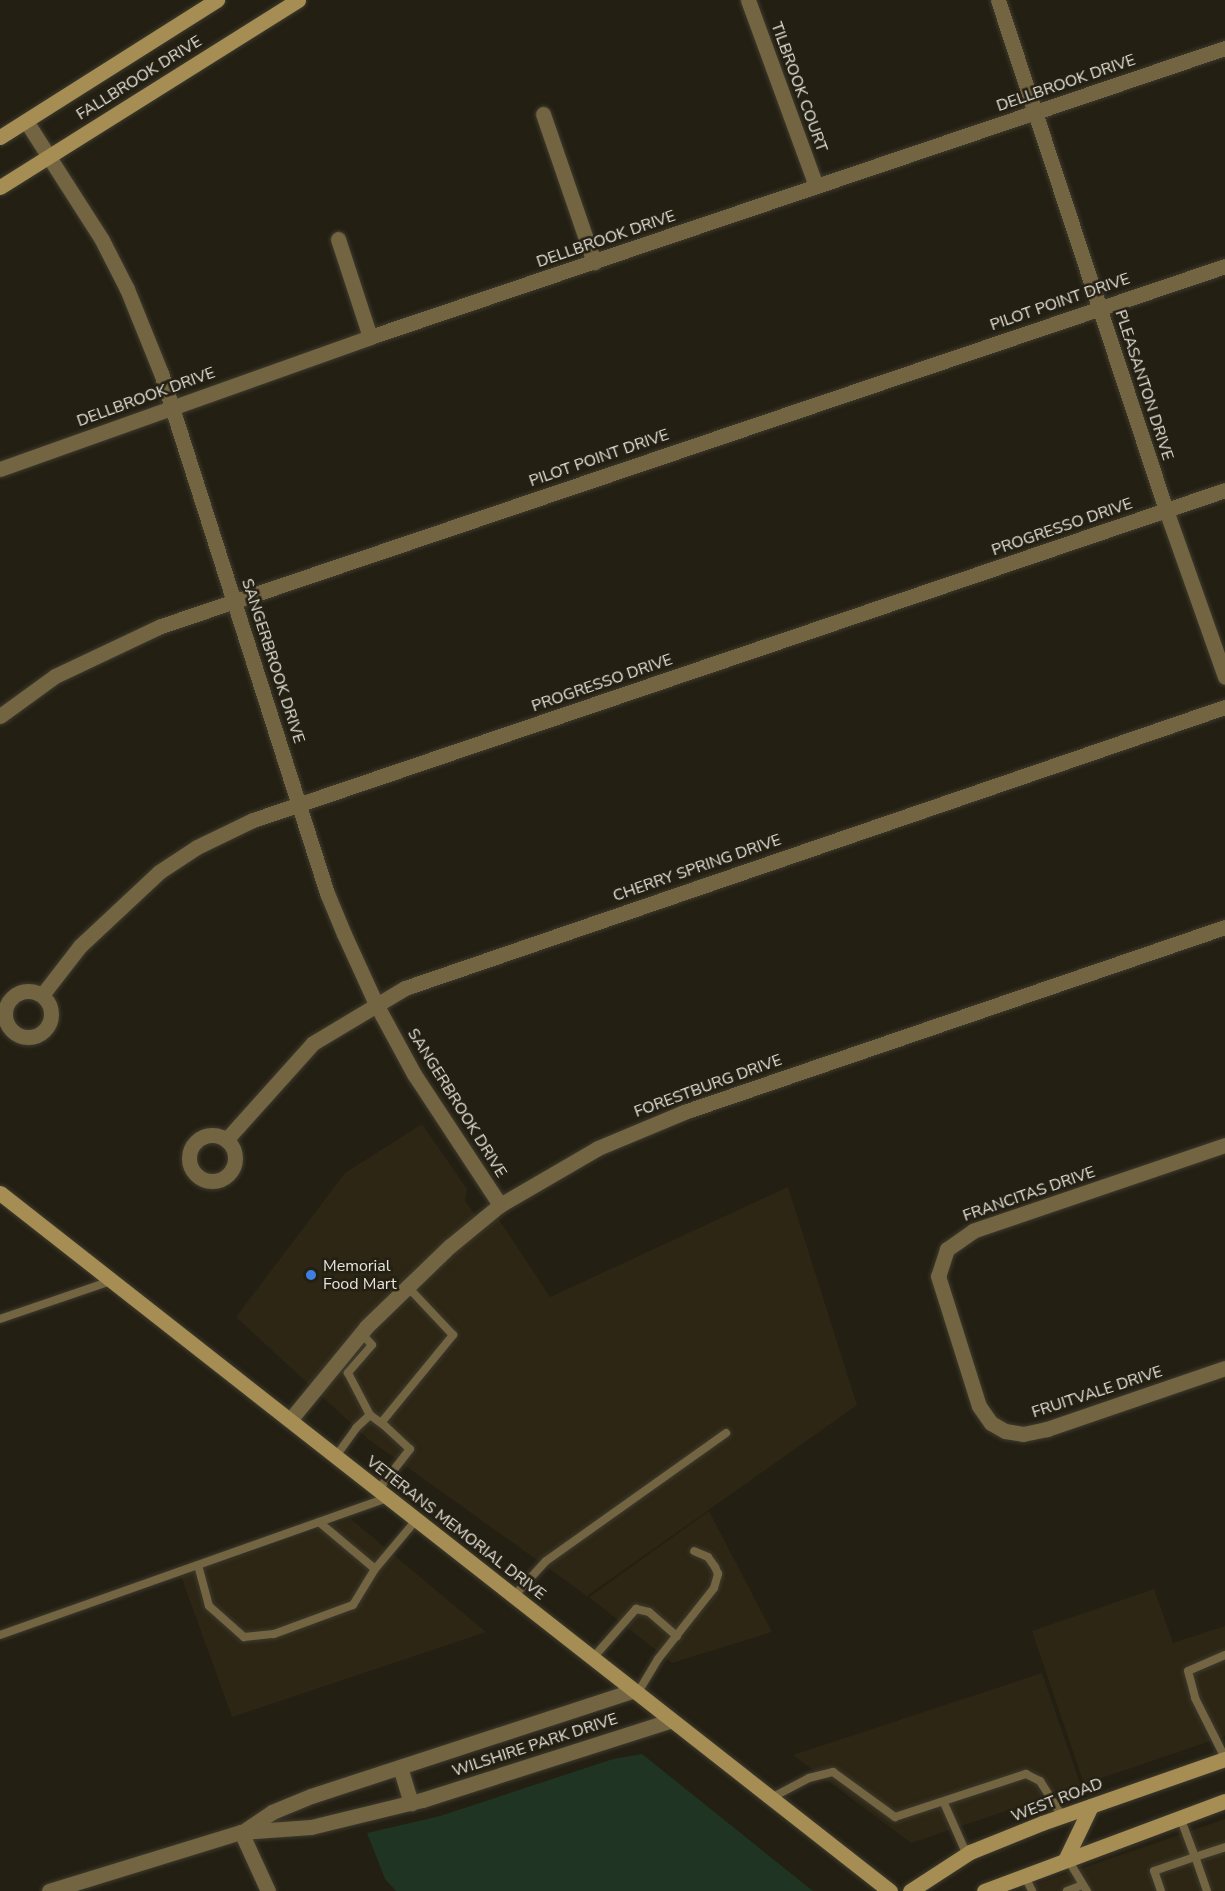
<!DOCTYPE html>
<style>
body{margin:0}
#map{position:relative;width:1225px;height:1891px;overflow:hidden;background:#231f12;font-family:"Nunito Sans",sans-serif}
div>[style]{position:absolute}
.built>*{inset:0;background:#2d2614}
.green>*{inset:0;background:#1f3422}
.roads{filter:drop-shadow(0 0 2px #3e3b2e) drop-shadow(0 0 2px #3e3b2e)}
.service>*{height:8px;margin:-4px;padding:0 4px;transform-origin:4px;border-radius:4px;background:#746542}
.minor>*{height:15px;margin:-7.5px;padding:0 7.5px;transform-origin:7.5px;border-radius:7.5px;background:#746542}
.minor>.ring{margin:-7.5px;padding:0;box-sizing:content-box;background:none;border:15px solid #746542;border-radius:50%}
.secondary>*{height:15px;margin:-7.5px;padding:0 7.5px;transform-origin:7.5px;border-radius:7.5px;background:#a58d54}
.dots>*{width:16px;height:16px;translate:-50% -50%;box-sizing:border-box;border:3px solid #231f12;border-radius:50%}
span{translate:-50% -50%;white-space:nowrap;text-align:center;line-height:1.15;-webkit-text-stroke:5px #231f12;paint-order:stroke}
.street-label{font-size:16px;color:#e7e4dc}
.poi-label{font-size:16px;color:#e7e4dc}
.left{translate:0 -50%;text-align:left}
</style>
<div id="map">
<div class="built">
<div style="clip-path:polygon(422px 1124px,467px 1189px,465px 1201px,485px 1228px,498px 1218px,550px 1297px,788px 1187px,857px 1405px,587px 1596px,368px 1439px,236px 1317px,345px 1173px)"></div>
<div style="clip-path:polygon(709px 1511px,772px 1632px,672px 1663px,589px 1597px)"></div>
<div style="clip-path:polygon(351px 1519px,486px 1632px,232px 1717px,181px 1576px)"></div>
<div style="clip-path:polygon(1154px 1589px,1173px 1643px,1225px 1626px,1225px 1736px,1084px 1784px,1032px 1631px)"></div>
<div style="clip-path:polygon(1042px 1673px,1081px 1786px,911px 1843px,793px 1755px)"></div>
<div style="clip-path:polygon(1225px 1819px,1225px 1891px,1016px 1891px)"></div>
</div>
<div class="green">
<div style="clip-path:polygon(642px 1754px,813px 1891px,396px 1891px,385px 1879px,367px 1833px,440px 1816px,613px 1759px)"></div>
</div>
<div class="roads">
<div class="service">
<div style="left:0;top:1319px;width:117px;rotate:-18.9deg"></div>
<div style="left:361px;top:1333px;width:16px;rotate:47deg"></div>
<div style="left:372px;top:1345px;width:37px;rotate:131deg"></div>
<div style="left:348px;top:1373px;width:47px;rotate:62.4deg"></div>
<div style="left:381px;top:1423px;width:114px;rotate:-50.7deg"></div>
<div style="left:453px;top:1335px;width:69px;rotate:-133.2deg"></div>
<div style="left:336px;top:1456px;width:34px;rotate:-54deg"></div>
<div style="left:356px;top:1428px;width:19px;rotate:-43deg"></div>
<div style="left:370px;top:1415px;width:19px;rotate:36deg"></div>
<div style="left:385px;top:1426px;width:34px;rotate:43deg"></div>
<div style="left:410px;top:1449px;width:51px;rotate:127.8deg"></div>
<div style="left:319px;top:1522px;width:73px;rotate:40deg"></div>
<div style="left:375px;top:1569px;width:65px;rotate:-50deg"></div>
<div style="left:198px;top:1565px;width:42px;rotate:75deg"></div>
<div style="left:209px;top:1606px;width:47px;rotate:41.5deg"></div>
<div style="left:244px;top:1637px;width:30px;rotate:-6deg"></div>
<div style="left:274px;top:1634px;width:84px;rotate:-20.2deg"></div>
<div style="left:353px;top:1605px;width:42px;rotate:-58.6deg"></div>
<div style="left:514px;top:1596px;width:47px;rotate:-47.6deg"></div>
<div style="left:546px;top:1561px;width:221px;rotate:-35.4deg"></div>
<div style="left:0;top:1635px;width:413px;rotate:-19.5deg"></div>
<div style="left:1225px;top:1655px;width:40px;rotate:156.6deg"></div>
<div style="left:1188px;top:1671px;width:28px;rotate:75deg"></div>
<div style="left:1195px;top:1698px;width:67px;rotate:63.4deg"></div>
<div style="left:592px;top:1659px;width:67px;rotate:-48.7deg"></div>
<div style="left:636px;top:1609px;width:13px;rotate:13deg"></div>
<div style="left:649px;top:1612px;width:37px;rotate:41deg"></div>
<div style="left:637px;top:1694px;width:41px;rotate:-59deg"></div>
<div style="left:658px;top:1659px;width:90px;rotate:-51.7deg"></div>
<div style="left:714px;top:1588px;width:15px;rotate:-74deg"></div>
<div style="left:718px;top:1574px;width:8px;rotate:-113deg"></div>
<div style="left:715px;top:1567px;width:12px;rotate:-125deg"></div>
<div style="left:708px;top:1557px;width:15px;rotate:-157deg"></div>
<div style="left:771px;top:1798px;width:43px;rotate:-27.8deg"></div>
<div style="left:809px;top:1778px;width:25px;rotate:-14deg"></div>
<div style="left:833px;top:1772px;width:77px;rotate:36deg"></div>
<div style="left:895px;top:1817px;width:138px;rotate:-18.2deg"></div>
<div style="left:1026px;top:1774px;width:16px;rotate:27deg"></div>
<div style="left:1040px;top:1781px;width:41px;rotate:57.8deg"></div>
<div style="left:944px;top:1803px;width:57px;rotate:66.1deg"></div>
<div style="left:1067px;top:1858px;width:39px;rotate:59deg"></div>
<div style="left:1024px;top:1875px;width:18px;rotate:63deg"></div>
<div style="left:1067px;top:1891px;width:14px;rotate:-21deg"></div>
<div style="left:1161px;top:1891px;width:21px;rotate:-109deg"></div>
<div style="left:1154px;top:1871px;width:43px;rotate:-18.9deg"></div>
<div style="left:1195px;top:1857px;width:43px;rotate:-110.6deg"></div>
<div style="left:1207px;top:1891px;width:36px;rotate:-109deg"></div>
<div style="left:1195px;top:1857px;width:32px;rotate:-18deg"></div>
</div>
<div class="minor">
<div style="left:748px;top:0;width:198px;rotate:69.9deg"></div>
<div style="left:998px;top:0;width:537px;rotate:71.77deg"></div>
<div style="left:1166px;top:510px;width:177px;rotate:70.5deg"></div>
<div style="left:543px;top:114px;width:157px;rotate:71deg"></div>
<div style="left:26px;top:121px;width:141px;rotate:57.4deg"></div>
<div style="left:102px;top:240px;width:55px;rotate:63deg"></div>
<div style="left:127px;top:289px;width:91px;rotate:68deg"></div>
<div style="left:161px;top:373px;width:546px;rotate:72.3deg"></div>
<div style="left:327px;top:893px;width:44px;rotate:67.5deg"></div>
<div style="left:344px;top:934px;width:77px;rotate:65.4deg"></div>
<div style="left:376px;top:1004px;width:80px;rotate:61.5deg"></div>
<div style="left:414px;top:1074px;width:157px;rotate:56.7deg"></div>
<div style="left:338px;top:239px;width:103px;rotate:71.9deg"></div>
<div style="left:0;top:469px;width:393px;rotate:-19.6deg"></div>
<div style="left:370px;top:337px;width:903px;rotate:-18.68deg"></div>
<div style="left:0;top:716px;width:68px;rotate:-36deg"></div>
<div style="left:55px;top:676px;width:117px;rotate:-25.3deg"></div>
<div style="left:161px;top:626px;width:1123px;rotate:-18.69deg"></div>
<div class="ring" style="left:5px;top:991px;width:31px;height:31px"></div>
<div style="left:42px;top:995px;width:62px;rotate:-52.2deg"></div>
<div style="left:80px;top:946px;width:108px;rotate:-43.1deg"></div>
<div style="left:159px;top:872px;width:45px;rotate:-33.3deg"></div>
<div style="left:197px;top:847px;width:62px;rotate:-25.7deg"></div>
<div style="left:253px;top:820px;width:1026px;rotate:-18.75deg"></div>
<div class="ring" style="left:189px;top:1135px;width:31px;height:31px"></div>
<div style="left:226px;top:1140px;width:130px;rotate:-48.1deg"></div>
<div style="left:313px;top:1043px;width:107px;rotate:-30.9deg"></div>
<div style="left:405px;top:988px;width:867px;rotate:-18.92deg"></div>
<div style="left:1225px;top:1145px;width:266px;rotate:161.2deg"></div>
<div style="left:973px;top:1231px;width:32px;rotate:145deg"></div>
<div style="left:947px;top:1249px;width:28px;rotate:108deg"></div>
<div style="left:938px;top:1276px;width:136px;rotate:72.5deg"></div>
<div style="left:979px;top:1406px;width:21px;rotate:55deg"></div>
<div style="left:991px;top:1423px;width:16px;rotate:30deg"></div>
<div style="left:1005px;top:1431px;width:18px;rotate:9deg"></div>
<div style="left:1023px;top:1434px;width:25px;rotate:-12deg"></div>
<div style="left:1047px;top:1429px;width:188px;rotate:-18.9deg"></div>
<div style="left:290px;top:1420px;width:120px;rotate:-50.7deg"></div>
<div style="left:366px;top:1327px;width:117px;rotate:-44deg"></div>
<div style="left:450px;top:1246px;width:65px;rotate:-39.4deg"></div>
<div style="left:500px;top:1205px;width:113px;rotate:-30.2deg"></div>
<div style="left:598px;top:1148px;width:93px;rotate:-22.7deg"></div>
<div style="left:684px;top:1112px;width:572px;rotate:-18.88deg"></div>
<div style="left:400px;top:1767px;width:38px;rotate:73deg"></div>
<div style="left:244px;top:1831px;width:34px;rotate:-34deg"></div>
<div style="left:272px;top:1812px;width:42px;rotate:-22.3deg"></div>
<div style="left:311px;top:1796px;width:338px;rotate:-18.1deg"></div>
<div style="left:241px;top:1832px;width:65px;rotate:65.4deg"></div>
<div style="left:49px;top:1891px;width:201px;rotate:-17.1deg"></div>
<div style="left:241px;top:1832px;width:70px;rotate:-4.1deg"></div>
<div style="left:311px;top:1827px;width:114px;rotate:-13.7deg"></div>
<div style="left:422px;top:1800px;width:260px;rotate:-17.7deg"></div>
</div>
<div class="secondary">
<div style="left:0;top:137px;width:257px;rotate:-32.3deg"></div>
<div style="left:0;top:187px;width:352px;rotate:-32.1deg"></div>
<div style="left:0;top:1193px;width:1131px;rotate:38.11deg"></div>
<div style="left:1066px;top:1858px;width:58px;rotate:-64.3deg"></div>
<div style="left:910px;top:1891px;width:72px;rotate:-33deg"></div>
<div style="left:970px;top:1852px;width:78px;rotate:-21.9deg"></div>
<div style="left:1042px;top:1823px;width:194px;rotate:-19.3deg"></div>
<div style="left:984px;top:1891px;width:257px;rotate:-20.5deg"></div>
</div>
</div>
<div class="dots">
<div style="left:311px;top:1275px;background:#3f7fe0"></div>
</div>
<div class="street-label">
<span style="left:139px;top:78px;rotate:-32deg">FALLBROOK DRIVE</span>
<span style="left:1066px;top:83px;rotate:-19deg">DELLBROOK DRIVE</span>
<span style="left:799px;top:87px;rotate:70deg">TILBROOK COURT</span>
<span style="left:606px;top:239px;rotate:-19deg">DELLBROOK DRIVE</span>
<span style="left:1060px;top:302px;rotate:-19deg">PILOT POINT DRIVE</span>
<span style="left:1144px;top:385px;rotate:72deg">PLEASANTON DRIVE</span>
<span style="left:146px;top:397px;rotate:-20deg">DELLBROOK DRIVE</span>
<span style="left:599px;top:458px;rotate:-19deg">PILOT POINT DRIVE</span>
<span style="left:1062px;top:527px;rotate:-19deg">PROGRESSO DRIVE</span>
<span style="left:273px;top:661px;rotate:72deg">SANGERBROOK DRIVE</span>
<span style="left:602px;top:683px;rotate:-19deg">PROGRESSO DRIVE</span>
<span style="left:697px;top:868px;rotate:-19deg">CHERRY SPRING DRIVE</span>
<span style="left:708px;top:1086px;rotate:-20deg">FORESTBURG DRIVE</span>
<span style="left:457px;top:1103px;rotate:58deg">SANGERBROOK DRIVE</span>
<span style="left:1029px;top:1194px;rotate:-19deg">FRANCITAS DRIVE</span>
<span style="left:1097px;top:1392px;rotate:-18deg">FRUITVALE DRIVE</span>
<span style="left:456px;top:1528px;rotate:38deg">VETERANS MEMORIAL DRIVE</span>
<span style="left:535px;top:1745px;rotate:-18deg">WILSHIRE PARK DRIVE</span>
<span style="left:1057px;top:1800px;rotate:-21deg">WEST ROAD</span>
</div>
<div class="poi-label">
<span class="left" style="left:323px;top:1275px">Memorial<br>Food Mart</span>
</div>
</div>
